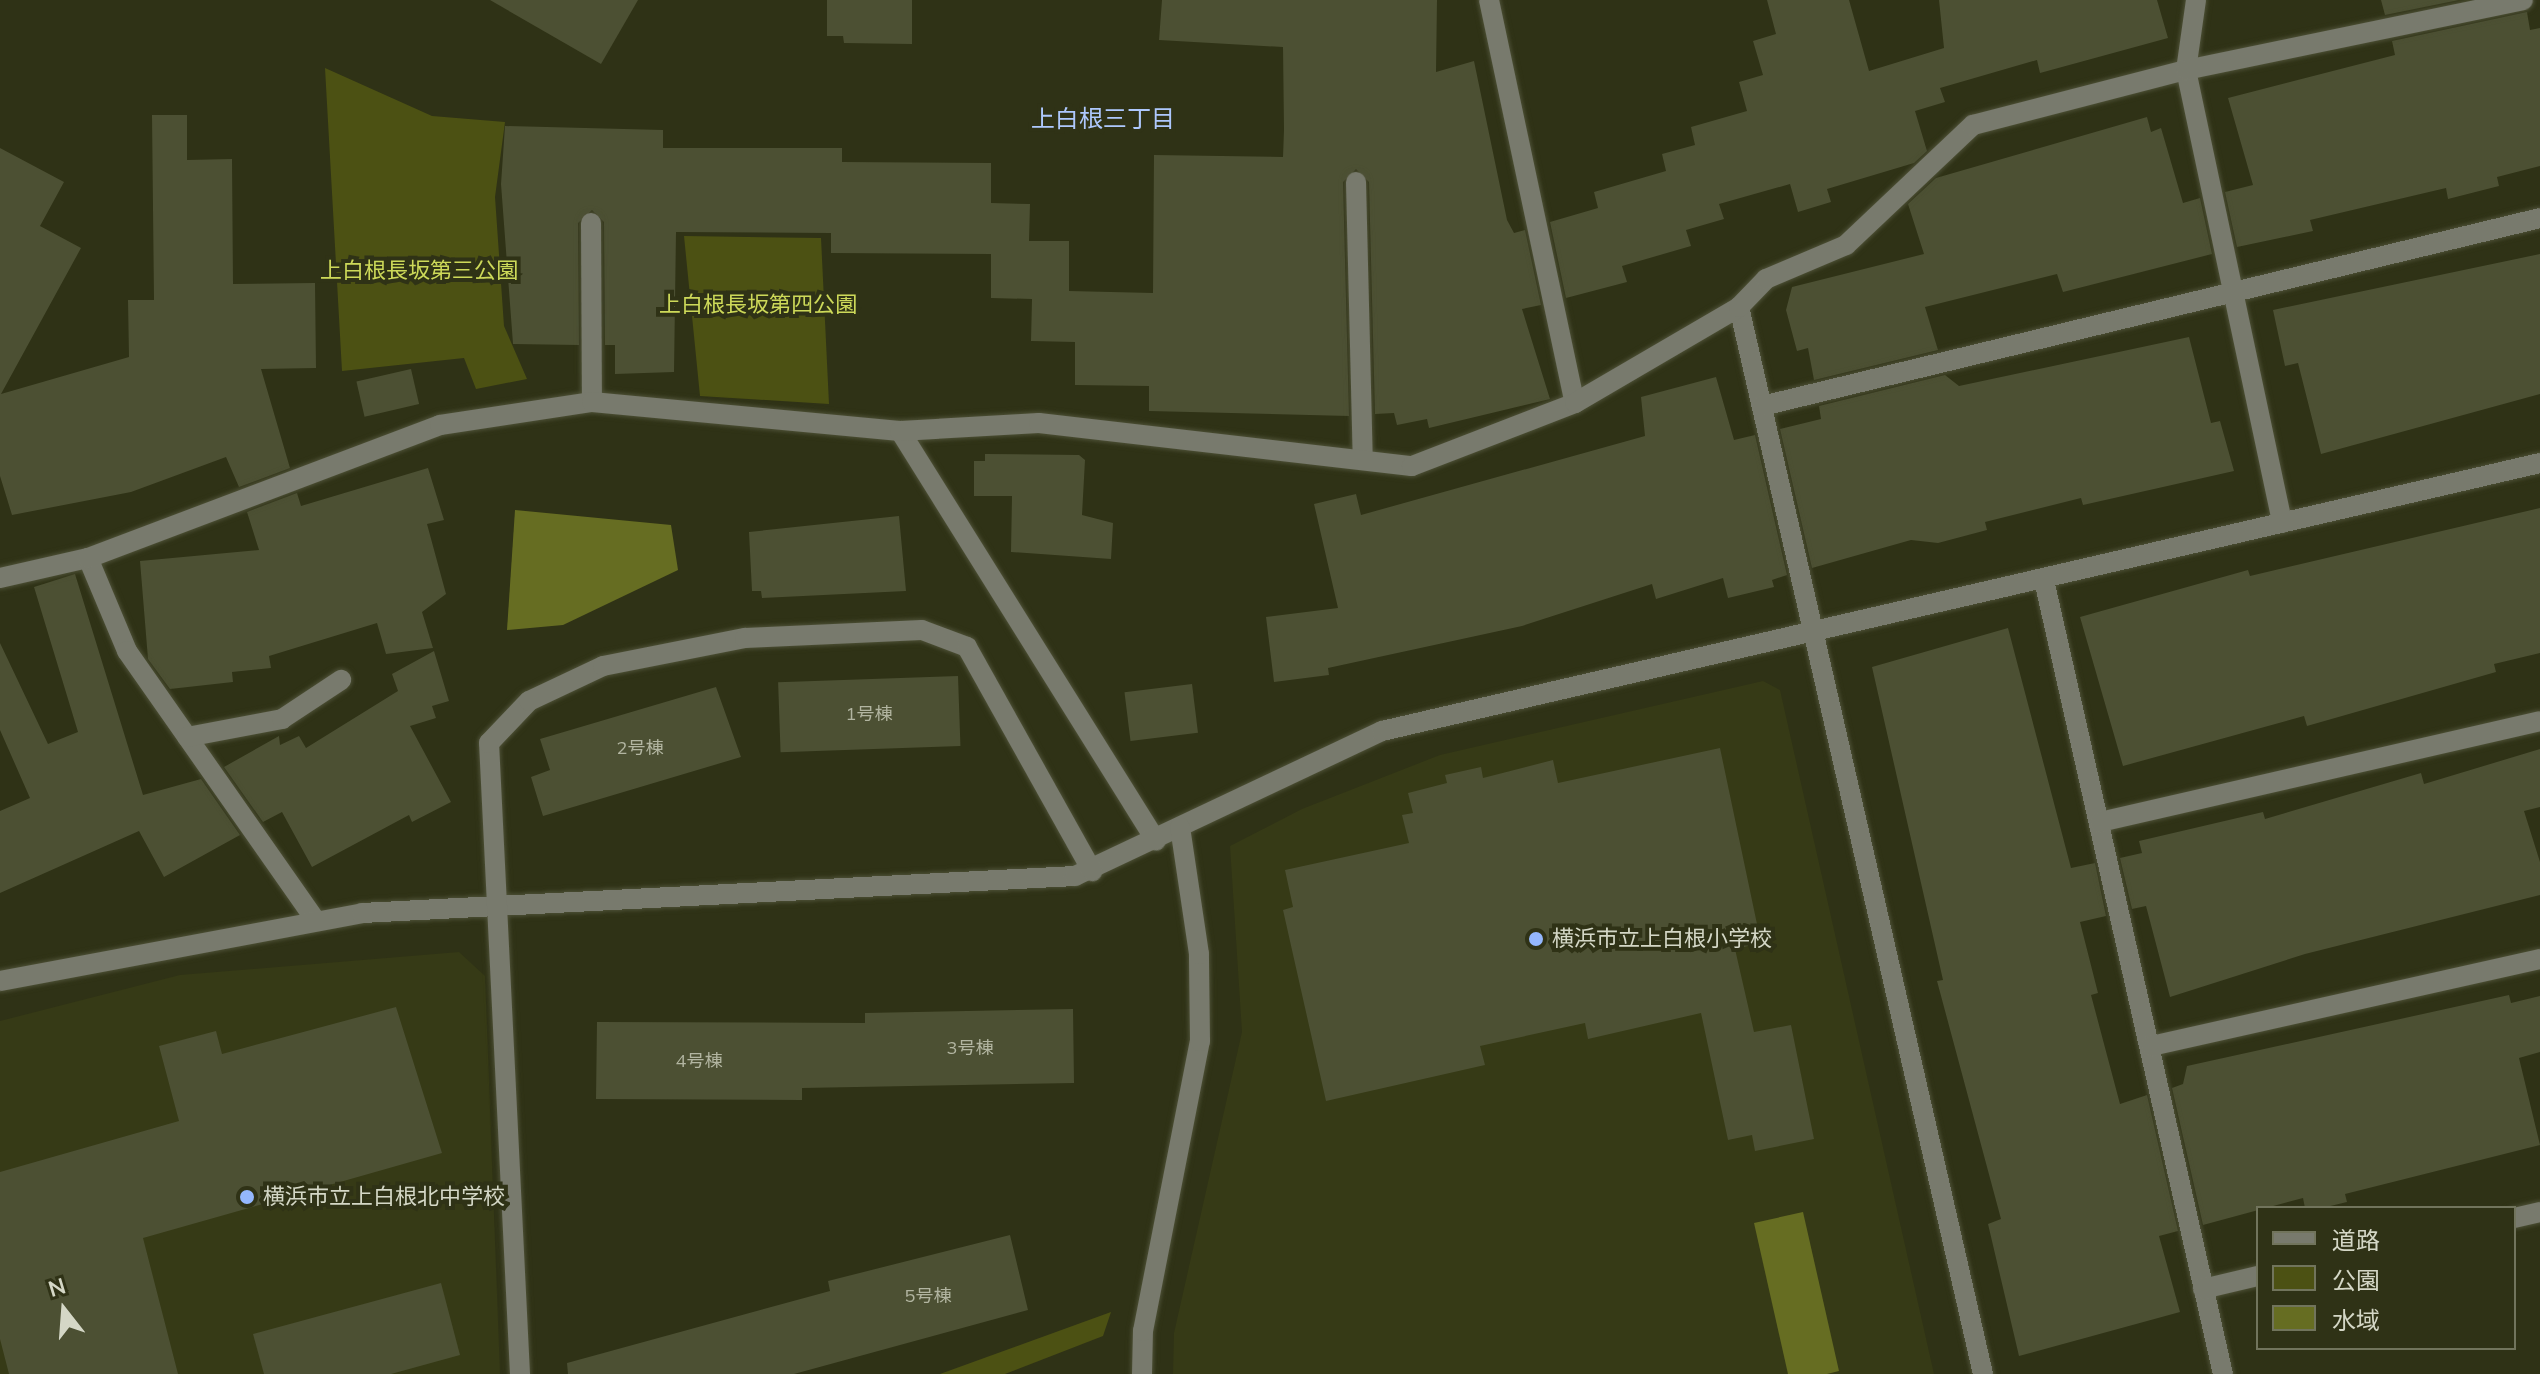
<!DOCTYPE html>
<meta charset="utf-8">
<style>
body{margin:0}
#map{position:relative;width:2540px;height:1374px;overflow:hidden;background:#2f3216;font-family:Mulish,"Noto Sans JP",sans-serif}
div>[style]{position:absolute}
.built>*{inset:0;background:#363a16}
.green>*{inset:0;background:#4c5113}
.water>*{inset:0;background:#666d22}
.building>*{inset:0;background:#4c5033;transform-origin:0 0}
.roads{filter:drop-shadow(0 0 2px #4d5036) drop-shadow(0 0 2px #4d5036)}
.minor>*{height:20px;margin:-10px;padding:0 10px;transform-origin:10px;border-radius:10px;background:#787a6d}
.dots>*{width:22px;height:22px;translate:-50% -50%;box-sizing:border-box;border:4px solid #2f3216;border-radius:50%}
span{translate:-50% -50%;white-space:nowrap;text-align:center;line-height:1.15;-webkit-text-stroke:8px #2f3216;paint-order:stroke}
.number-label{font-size:18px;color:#b2b5a1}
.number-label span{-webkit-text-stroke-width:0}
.park-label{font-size:22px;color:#cdd959}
.poi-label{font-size:22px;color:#d4d7c6}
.left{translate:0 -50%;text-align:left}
.neighbourhood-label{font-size:24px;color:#aec8fd}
.legend{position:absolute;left:2256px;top:1206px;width:260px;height:144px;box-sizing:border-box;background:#2f3216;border:2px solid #71745c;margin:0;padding:10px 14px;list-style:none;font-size:24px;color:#d4d7c6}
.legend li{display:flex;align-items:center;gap:16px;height:40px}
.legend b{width:40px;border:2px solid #71745c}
.north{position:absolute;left:24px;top:1270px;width:80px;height:80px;-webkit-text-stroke:6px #2f3216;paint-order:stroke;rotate:343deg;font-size:22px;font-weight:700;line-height:32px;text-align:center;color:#d4d7c6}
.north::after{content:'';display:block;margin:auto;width:28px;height:36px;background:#d4d7c6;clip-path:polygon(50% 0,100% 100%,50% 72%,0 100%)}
</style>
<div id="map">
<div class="built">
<div style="clip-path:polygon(1763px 681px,1780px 690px,1934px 1374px,1173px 1374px,1174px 1333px,1242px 1032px,1230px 846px,1302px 809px,1440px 755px)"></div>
<div style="clip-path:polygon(459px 952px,485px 976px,500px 1374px,0 1374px,0 1021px,180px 975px)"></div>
</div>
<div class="green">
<div style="clip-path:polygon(325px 68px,432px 116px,505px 122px,495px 197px,504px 326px,527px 379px,476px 389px,464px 358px,342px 371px)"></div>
<div style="clip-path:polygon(684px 236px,821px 238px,829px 404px,700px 396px)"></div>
<div style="clip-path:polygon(1111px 1312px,1103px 1336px,1005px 1374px,940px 1374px)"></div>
</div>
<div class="water">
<div style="clip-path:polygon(515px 510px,671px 525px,678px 570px,563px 625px,507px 630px)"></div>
<div style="clip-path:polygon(1803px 1212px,1839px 1371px,1827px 1374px,1788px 1374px,1754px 1223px)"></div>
</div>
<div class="building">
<div style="clip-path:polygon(490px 0,638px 0,601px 64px)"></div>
<div style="clip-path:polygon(827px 0,912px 0,912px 44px,844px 43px,843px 36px,827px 36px)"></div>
<div style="clip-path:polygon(1162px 0,1437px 0,1436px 72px,1474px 61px,1507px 220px,1514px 233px,1525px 230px,1541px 305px,1522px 309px,1550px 399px,1429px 428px,1427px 419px,1397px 425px,1394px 413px,1375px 414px,1369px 182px,1356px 169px,1343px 182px,1349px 416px,1149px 411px,1149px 386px,1075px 385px,1075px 342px,1031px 341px,1032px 299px,991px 298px,991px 254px,831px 253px,831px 233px,676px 232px,674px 372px,615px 374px,615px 345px,605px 345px,604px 222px,592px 210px,578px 223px,579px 345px,513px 344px,501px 184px,505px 126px,663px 130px,663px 148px,842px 148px,842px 162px,991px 163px,991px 203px,1030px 204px,1029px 241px,1069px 241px,1069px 291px,1153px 293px,1154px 155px,1283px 157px,1284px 130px,1283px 47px,1159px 40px)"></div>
<div style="clip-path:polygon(1767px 0,1849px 0,1869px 71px,1944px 48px,1939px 0,2157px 0,2168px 38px,2040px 73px,2037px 60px,1940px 88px,1945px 102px,1915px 111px,1927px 151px,1914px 163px,1827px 189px,1831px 202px,1798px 212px,1790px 184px,1719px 204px,1724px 219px,1686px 230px,1691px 246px,1622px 266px,1627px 282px,1566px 298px,1550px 222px,1598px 208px,1594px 192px,1666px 171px,1662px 154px,1695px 145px,1691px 127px,1747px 111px,1739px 82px,1763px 75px,1753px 41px,1776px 34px)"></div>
<div style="clip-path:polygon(2381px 0,2459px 0,2385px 15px)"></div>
<div style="clip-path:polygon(2527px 12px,2530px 30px,2540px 28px,2540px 166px,2497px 177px,2499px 186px,2448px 199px,2446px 188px,2310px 220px,2313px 231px,2237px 247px,2225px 192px,2253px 185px,2228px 98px,2395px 55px,2392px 41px)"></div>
<div style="clip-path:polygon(152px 115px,187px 115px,187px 160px,232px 159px,233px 284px,315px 283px,316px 368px,261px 369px,290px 468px,239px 487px,226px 457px,131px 492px,12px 515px,0 476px,0 148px,64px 182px,40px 226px,81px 248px,1px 394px,129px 357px,128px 300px,154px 300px)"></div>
<div style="clip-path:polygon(2147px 117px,2151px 132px,2161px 128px,2183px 203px,2200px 198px,2212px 254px,2063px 292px,2057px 274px,1925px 307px,1938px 350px,1814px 380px,1808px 348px,1797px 351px,1786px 310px,1792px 287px,1924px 254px,1908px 204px,1936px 178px)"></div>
<div style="clip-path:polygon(2540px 254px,2540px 394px,2321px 454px,2298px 363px,2285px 366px,2273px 310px)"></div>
<div style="clip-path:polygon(2189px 337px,2211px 423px,2220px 421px,2234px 471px,2083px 505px,2081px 498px,1985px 522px,1987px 530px,1938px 543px,1911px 540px,1812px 568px,1780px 429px,1821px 419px,1819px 406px,1945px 375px,1959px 386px)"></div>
<div style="left:411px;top:369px;width:36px;height:56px;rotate:77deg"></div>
<div style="clip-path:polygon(1716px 377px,1734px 440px,1755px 435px,1787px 575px,1772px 580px,1774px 587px,1728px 598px,1723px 578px,1656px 599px,1652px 584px,1522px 626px,1328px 668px,1329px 675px,1274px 682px,1266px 617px,1338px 608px,1314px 504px,1356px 494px,1361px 515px,1645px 436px,1641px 397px)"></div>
<div style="clip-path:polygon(985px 454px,1079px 455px,1085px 460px,1082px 515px,1113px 523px,1111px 559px,1011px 552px,1012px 496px,974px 496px,974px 461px,985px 461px)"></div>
<div style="clip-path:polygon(428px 468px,444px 520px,427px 524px,446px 594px,422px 612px,433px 648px,386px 654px,377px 623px,269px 656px,271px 668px,232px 672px,233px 682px,170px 689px,148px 659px,140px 561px,259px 550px,247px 512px,297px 493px,301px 506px)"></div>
<div style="clip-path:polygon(2540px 508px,2540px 653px,2494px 664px,2496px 672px,2307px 726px,2304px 716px,2123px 766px,2080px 617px,2248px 570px,2250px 576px)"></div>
<div style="clip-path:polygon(899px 516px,906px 591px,762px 598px,761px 591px,752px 591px,749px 532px)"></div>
<div style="clip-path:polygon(75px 574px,143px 795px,201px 779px,240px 835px,164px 877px,139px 831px,0 893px,0 811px,30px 798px,0 730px,0 643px,48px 744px,78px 732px,34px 587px)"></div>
<div style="clip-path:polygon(2008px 628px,2071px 868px,2095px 863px,2106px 916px,2080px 922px,2098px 993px,2091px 995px,2120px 1104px,2147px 1095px,2178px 1231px,2159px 1236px,2180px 1312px,2019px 1356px,1988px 1224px,2001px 1219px,1937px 981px,1943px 980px,1872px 667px)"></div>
<div style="clip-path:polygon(434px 651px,449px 701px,432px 706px,436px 718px,410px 726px,451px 802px,412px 822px,409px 815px,312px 867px,282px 812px,263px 822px,224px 767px,279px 736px,280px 745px,299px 736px,306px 748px,398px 691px,392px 674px)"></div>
<div style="left:958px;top:676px;width:70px;height:180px;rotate:88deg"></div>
<div style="left:1192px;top:684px;width:49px;height:68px;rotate:83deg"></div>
<div style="clip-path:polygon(716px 687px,741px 757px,543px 816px,531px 777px,550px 770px,540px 739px)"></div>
<div style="clip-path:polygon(1720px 748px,1761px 943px,1735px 949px,1754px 1032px,1791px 1025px,1814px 1139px,1755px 1151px,1752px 1135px,1728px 1140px,1701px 1013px,1588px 1039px,1585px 1023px,1480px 1046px,1485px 1065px,1326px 1101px,1283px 910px,1293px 907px,1285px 870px,1409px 843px,1402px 815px,1413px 813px,1408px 793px,1447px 783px,1445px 775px,1481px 767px,1483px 778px,1553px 760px,1558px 783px)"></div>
<div style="clip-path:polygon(2540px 749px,2540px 807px,2524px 811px,2540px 862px,2540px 895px,2305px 954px,2170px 997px,2146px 906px,2132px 909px,2120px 858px,2142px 853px,2139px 841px,2263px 812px,2265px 819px,2421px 773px,2424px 784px)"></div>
<div style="clip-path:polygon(2509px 995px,2511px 1003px,2540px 996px,2540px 1052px,2519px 1058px,2540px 1145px,2345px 1194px,2347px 1202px,2322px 1208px,2305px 1208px,2303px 1198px,2203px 1225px,2172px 1088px,2183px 1084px,2187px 1066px)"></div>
<div style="clip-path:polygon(396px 1007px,442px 1153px,143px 1238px,178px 1374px,9px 1374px,0 1339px,0 1172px,179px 1121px,159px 1046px,216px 1031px,222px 1054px)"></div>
<div style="clip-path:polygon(1073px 1009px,1074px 1083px,802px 1088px,802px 1100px,596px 1099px,597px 1022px,865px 1023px,865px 1013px)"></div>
<div style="clip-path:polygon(1010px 1235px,1028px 1310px,794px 1374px,568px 1374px,567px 1363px,830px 1291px,828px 1281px)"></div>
<div style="clip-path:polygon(441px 1283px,460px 1355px,391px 1374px,264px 1374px,253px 1334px)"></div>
</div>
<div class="roads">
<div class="minor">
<div style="left:1489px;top:0;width:412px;rotate:78deg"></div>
<div style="left:2196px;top:0;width:71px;rotate:98.1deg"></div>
<div style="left:2186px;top:70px;width:463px;rotate:78deg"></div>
<div style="left:1356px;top:182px;width:277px;rotate:88.6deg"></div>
<div style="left:591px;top:223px;width:179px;rotate:89.7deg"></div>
<div style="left:1739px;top:307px;width:1095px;rotate:77.12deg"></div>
<div style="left:1762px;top:406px;width:800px;rotate:-13.58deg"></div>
<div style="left:900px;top:431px;width:483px;rotate:58deg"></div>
<div style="left:88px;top:558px;width:101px;rotate:67.2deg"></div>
<div style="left:127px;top:651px;width:327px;rotate:55deg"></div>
<div style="left:0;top:578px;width:90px;rotate:-12.8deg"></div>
<div style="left:88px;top:558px;width:376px;rotate:-20.7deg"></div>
<div style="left:440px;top:425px;width:154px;rotate:-8.6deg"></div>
<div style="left:592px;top:402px;width:309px;rotate:5.4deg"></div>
<div style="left:900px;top:431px;width:139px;rotate:-3.3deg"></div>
<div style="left:1039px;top:423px;width:375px;rotate:6.6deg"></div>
<div style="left:1412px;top:466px;width:175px;rotate:-21.1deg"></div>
<div style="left:1575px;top:403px;width:190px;rotate:-30.3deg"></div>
<div style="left:1739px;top:307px;width:39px;rotate:-46deg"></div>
<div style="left:1766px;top:279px;width:87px;rotate:-23deg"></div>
<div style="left:1846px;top:245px;width:175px;rotate:-43.4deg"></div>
<div style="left:1973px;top:125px;width:220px;rotate:-14.5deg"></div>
<div style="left:2186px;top:70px;width:344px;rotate:-11.7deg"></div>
<div style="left:2044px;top:580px;width:814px;rotate:77.3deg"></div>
<div style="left:187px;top:737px;width:97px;rotate:-10.7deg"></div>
<div style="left:282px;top:719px;width:71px;rotate:-33.5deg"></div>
<div style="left:2100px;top:822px;width:451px;rotate:-12.9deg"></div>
<div style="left:0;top:981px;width:368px;rotate:-10.6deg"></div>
<div style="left:362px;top:913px;width:714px;rotate:-2.97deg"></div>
<div style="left:1075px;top:876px;width:340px;rotate:-25.3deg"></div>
<div style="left:1382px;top:731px;width:1189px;rotate:-13.03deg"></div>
<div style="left:2151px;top:1046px;width:399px;rotate:-12.6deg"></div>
<div style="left:2514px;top:1218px;width:27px;rotate:-13deg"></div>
<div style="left:2203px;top:1289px;width:57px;rotate:-13.3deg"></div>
<div style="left:520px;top:1374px;width:632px;rotate:-92.81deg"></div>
<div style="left:489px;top:743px;width:58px;rotate:-46.4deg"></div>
<div style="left:529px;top:701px;width:82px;rotate:-25.3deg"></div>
<div style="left:603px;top:666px;width:145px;rotate:-11.2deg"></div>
<div style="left:745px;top:638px;width:177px;rotate:-2.6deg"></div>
<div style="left:922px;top:630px;width:48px;rotate:20.7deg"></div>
<div style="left:967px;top:647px;width:257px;rotate:60.8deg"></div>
<div style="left:1142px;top:1374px;width:43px;rotate:-88.7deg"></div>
<div style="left:1143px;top:1331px;width:296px;rotate:-78.9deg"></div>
<div style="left:1200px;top:1041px;width:87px;rotate:-90.7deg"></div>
<div style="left:1199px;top:954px;width:128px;rotate:-98.5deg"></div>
</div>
</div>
<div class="dots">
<div style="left:1536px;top:939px;background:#94b7fd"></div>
<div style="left:247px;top:1197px;background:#94b7fd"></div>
</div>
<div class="number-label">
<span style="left:869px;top:714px">1号棟</span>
<span style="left:640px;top:748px">2号棟</span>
<span style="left:970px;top:1048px">3号棟</span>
<span style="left:699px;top:1061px">4号棟</span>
<span style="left:928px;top:1296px">5号棟</span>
</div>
<div class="park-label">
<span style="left:419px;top:271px">上白根長坂第三公園</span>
<span style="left:758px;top:305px">上白根長坂第四公園</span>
</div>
<div class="poi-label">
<span class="left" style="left:1552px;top:939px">横浜市立上白根小学校</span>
<span class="left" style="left:263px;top:1197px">横浜市立上白根北中学校</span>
</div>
<div class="neighbourhood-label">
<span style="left:1103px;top:119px">上白根三丁目</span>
</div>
<ul class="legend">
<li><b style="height:10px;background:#787a6d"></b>道路</li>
<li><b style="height:22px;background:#4c5113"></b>公園</li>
<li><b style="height:22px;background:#666d22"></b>水域</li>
</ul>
<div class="north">N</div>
</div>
